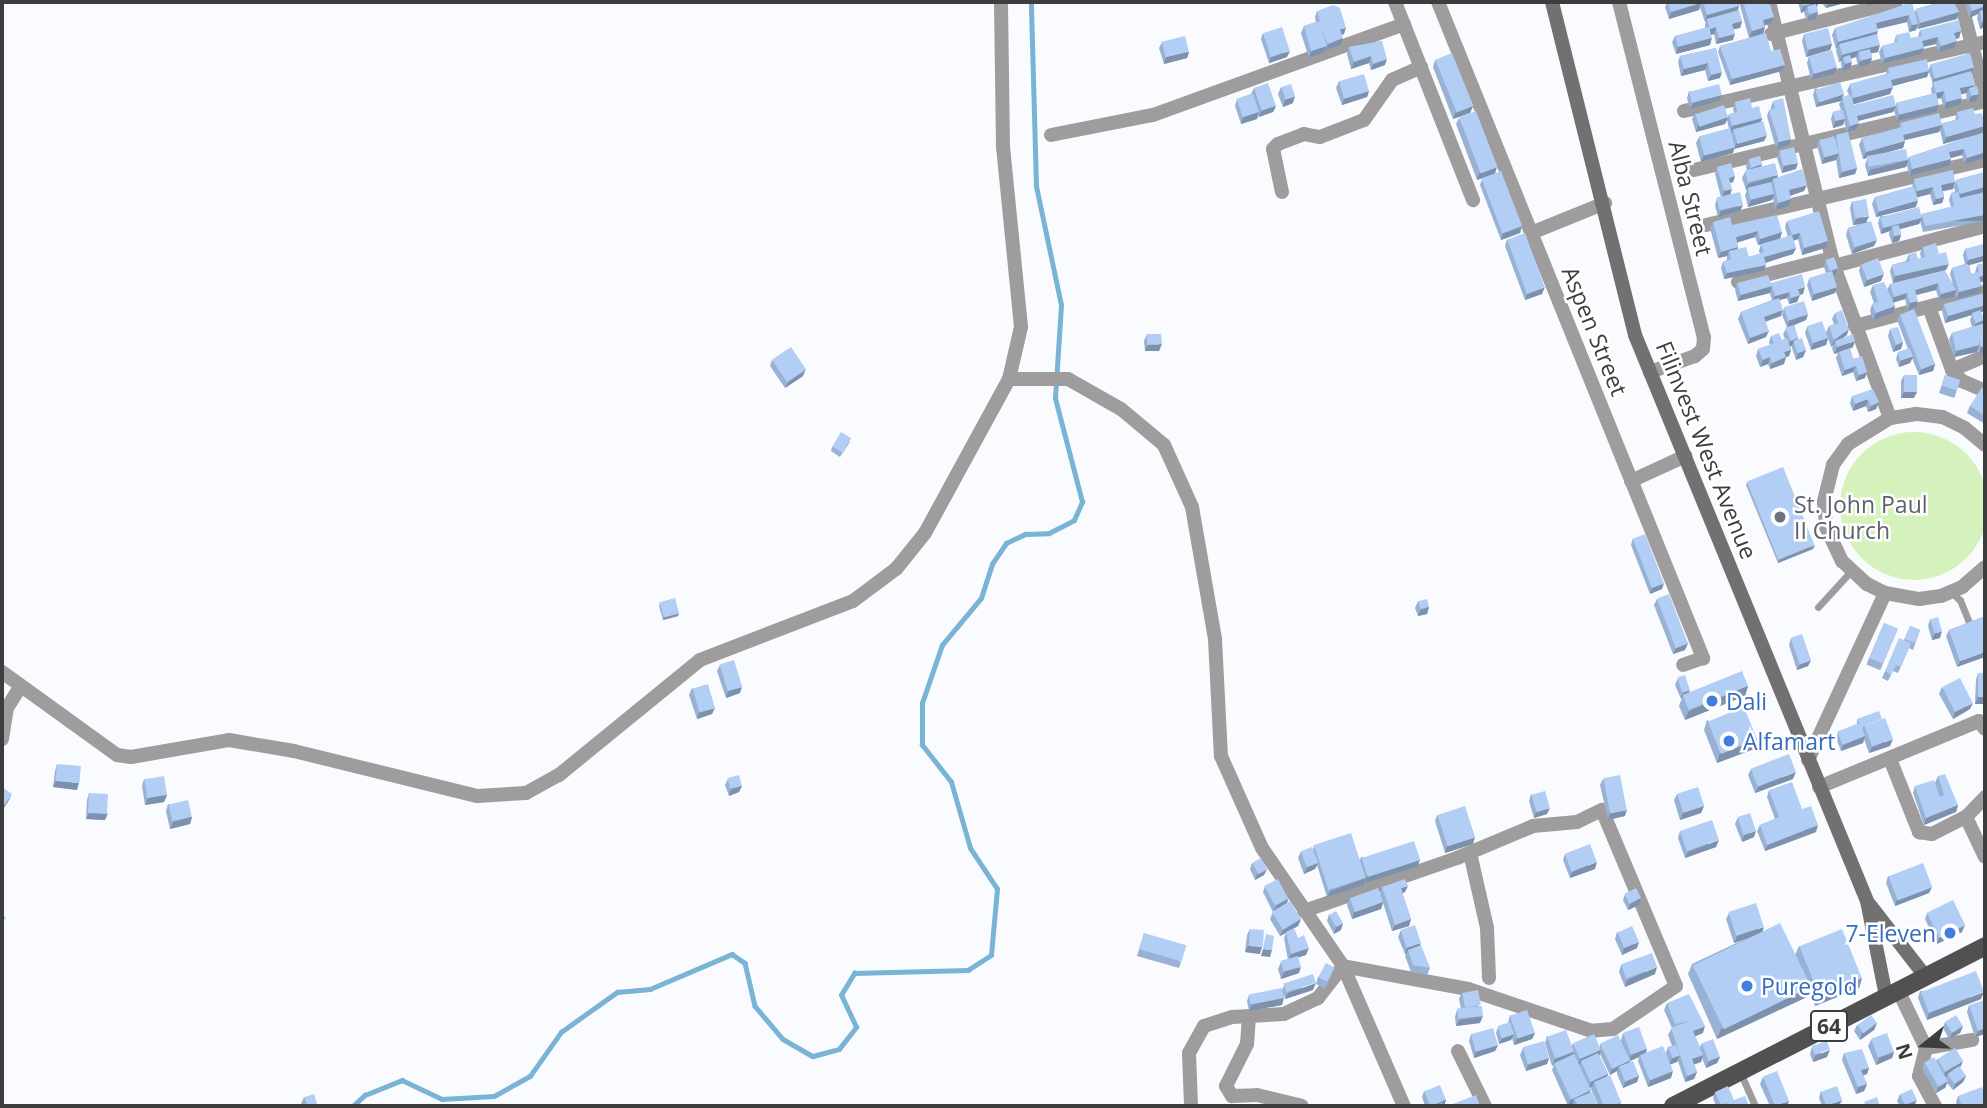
<!DOCTYPE html>
<style>
body{margin:0}
#map{position:relative;width:1987px;height:1108px;overflow:hidden;background:#f9fbfe;font-family:"Open Sans",sans-serif}
div>[style]{position:absolute}
.green>*{inset:0;background:#d5f2bd}
.round{border-radius:50%}
.stream>*{height:4.5px;margin:-2.25px;padding:0 2.25px;transform-origin:2.25px;border-radius:2.25px;background:#79b3d6}
.lane>*{height:7px;margin:-3.5px;padding:0 3.5px;transform-origin:3.5px;border-radius:3.5px;background:#9e9c9d}
.street>*{height:14px;margin:-7px;padding:0 7px;transform-origin:7px;border-radius:7px;background:#9e9c9d}
.secondary>*{height:14px;margin:-7px;padding:0 7px;transform-origin:7px;border-radius:7px;background:#727070}
.primary>*{height:18px;margin:-9px;padding:0 9px;transform-origin:9px;border-radius:9px;background:#535051}
.wall>*{inset:0;background:#99b1d3;transform-origin:0 0}
.shaded-wall>*{inset:0;background:#7d90ac;transform-origin:0 0}
.building>*{inset:0;background:#b2cef5;transform-origin:0 0}
.dots>*{width:19px;height:19px;translate:-50% -50%;box-sizing:border-box;border:4px solid #fff;border-radius:50%}
span{translate:-50% -50%;white-space:nowrap;text-align:center;line-height:1.15;-webkit-text-stroke:5px #fff;paint-order:stroke}
.shield-label span{padding:2px 5px;background:#fff;border:2px solid;border-radius:5px;-webkit-text-stroke-width:0}
.shield-label{font-size:21px;color:#3c3d3e;font-weight:700}
.street-label{font-size:23px;color:#3c3d3e}
.worship-label{font-size:23px;color:#5b616d}
.left{translate:0 -50%;text-align:left}
.shop-label{font-size:23px;color:#366cbe}
.right{translate:-100% -50%;text-align:right}
.frame{position:absolute;inset:0;border:4px solid #3c3d3e;pointer-events:none}
.north{position:absolute;left:1889px;top:1010px;width:70px;height:70px;-webkit-text-stroke:5px #fff;paint-order:stroke;rotate:252deg;font-size:19px;font-weight:700;line-height:28px;text-align:center;color:#3c3d3e}
.north::after{content:'';display:block;margin:auto;width:24px;height:32px;background:#3c3d3e;clip-path:polygon(50% 0,100% 100%,50% 72%,0 100%)}
</style>
<div id="map">
<div class="green">
<div class="round" style="left:1840px;top:432px;width:148px;height:148px"></div>
</div>
<div class="stream">
<div style="left:353px;top:1106px;width:16px;rotate:-43deg"></div>
<div style="left:365px;top:1095px;width:40px;rotate:-22deg"></div>
<div style="left:402px;top:1080px;width:44px;rotate:25.4deg"></div>
<div style="left:442px;top:1099px;width:52px;rotate:-3.3deg"></div>
<div style="left:494px;top:1096px;width:41px;rotate:-29.1deg"></div>
<div style="left:530px;top:1076px;width:54px;rotate:-54.8deg"></div>
<div style="left:561px;top:1032px;width:69px;rotate:-35.5deg"></div>
<div style="left:617px;top:992px;width:33px;rotate:-5deg"></div>
<div style="left:650px;top:989px;width:89px;rotate:-23.1deg"></div>
<div style="left:732px;top:954px;width:16px;rotate:35deg"></div>
<div style="left:745px;top:963px;width:44px;rotate:76.9deg"></div>
<div style="left:755px;top:1006px;width:43px;rotate:49.7deg"></div>
<div style="left:783px;top:1039px;width:34px;rotate:30deg"></div>
<div style="left:813px;top:1056px;width:27px;rotate:-15deg"></div>
<div style="left:839px;top:1049px;width:28px;rotate:-52deg"></div>
<div style="left:856px;top:1027px;width:35px;rotate:-115deg"></div>
<div style="left:841px;top:995px;width:26px;rotate:-59deg"></div>
<div style="left:854px;top:973px;width:114px;rotate:-1.5deg"></div>
<div style="left:968px;top:970px;width:27px;rotate:-33deg"></div>
<div style="left:991px;top:955px;width:66px;rotate:-84.8deg"></div>
<div style="left:997px;top:889px;width:49px;rotate:-123.4deg"></div>
<div style="left:970px;top:848px;width:69px;rotate:-106.1deg"></div>
<div style="left:951px;top:782px;width:47px;rotate:-128.1deg"></div>
<div style="left:922px;top:745px;width:42px;rotate:-90deg"></div>
<div style="left:922px;top:703px;width:61px;rotate:-71deg"></div>
<div style="left:942px;top:645px;width:61px;rotate:-50.3deg"></div>
<div style="left:981px;top:598px;width:36px;rotate:-72deg"></div>
<div style="left:992px;top:564px;width:25px;rotate:-56deg"></div>
<div style="left:1006px;top:543px;width:21px;rotate:-25deg"></div>
<div style="left:1025px;top:534px;width:24px;rotate:-2deg"></div>
<div style="left:1049px;top:533px;width:28px;rotate:-27deg"></div>
<div style="left:1074px;top:520px;width:20px;rotate:-66deg"></div>
<div style="left:1082px;top:502px;width:107px;rotate:-104.6deg"></div>
<div style="left:1055px;top:398px;width:93px;rotate:-86.3deg"></div>
<div style="left:1061px;top:305px;width:122px;rotate:-101.9deg"></div>
<div style="left:1036px;top:186px;width:184px;rotate:-91.6deg"></div>
</div>
<div class="lane">
<div style="left:1951px;top:592px;width:12px;rotate:42deg"></div>
<div style="left:1960px;top:600px;width:24px;rotate:68deg"></div>
<div style="left:1818px;top:607px;width:49px;rotate:-47.5deg"></div>
<div style="left:1740px;top:1072px;width:37px;rotate:66deg"></div>
</div>
<div class="street">
<div style="left:1395px;top:2px;width:213px;rotate:68.5deg"></div>
<div style="left:1438px;top:2px;width:708px;rotate:68deg"></div>
<div style="left:1703px;top:658px;width:21px;rotate:161deg"></div>
<div style="left:1619px;top:2px;width:346px;rotate:75.8deg"></div>
<div style="left:1704px;top:337px;width:12px;rotate:95deg"></div>
<div style="left:1703px;top:349px;width:11px;rotate:139deg"></div>
<div style="left:1695px;top:356px;width:48px;rotate:160.4deg"></div>
<div style="left:1769px;top:2px;width:272px;rotate:76.2deg"></div>
<div style="left:1834px;top:266px;width:162px;rotate:69.8deg"></div>
<div style="left:1961px;top:2px;width:97px;rotate:75.7deg"></div>
<div style="left:1771px;top:34px;width:129px;rotate:-14.4deg"></div>
<div style="left:1684px;top:111px;width:309px;rotate:-12.9deg"></div>
<div style="left:1051px;top:135px;width:104px;rotate:-11.1deg"></div>
<div style="left:1153px;top:115px;width:267px;rotate:-19.9deg"></div>
<div style="left:1694px;top:170px;width:299px;rotate:-13.3deg"></div>
<div style="left:1282px;top:192px;width:44px;rotate:-101.8deg"></div>
<div style="left:1273px;top:149px;width:7px;rotate:-45deg"></div>
<div style="left:1278px;top:144px;width:28px;rotate:-21deg"></div>
<div style="left:1304px;top:134px;width:16px;rotate:11deg"></div>
<div style="left:1320px;top:137px;width:47px;rotate:-21.1deg"></div>
<div style="left:1364px;top:120px;width:49px;rotate:-55deg"></div>
<div style="left:1392px;top:80px;width:32px;rotate:-24deg"></div>
<div style="left:1706px;top:225px;width:286px;rotate:-13.1deg"></div>
<div style="left:1531px;top:233px;width:80px;rotate:-22.1deg"></div>
<div style="left:1834px;top:266px;width:156px;rotate:-14.8deg"></div>
<div style="left:1738px;top:282px;width:97px;rotate:-14.3deg"></div>
<div style="left:1929px;top:307px;width:67px;rotate:69.9deg"></div>
<div style="left:1952px;top:370px;width:36px;rotate:-23deg"></div>
<div style="left:1855px;top:326px;width:134px;rotate:-14.7deg"></div>
<div style="left:1952px;top:370px;width:15px;rotate:48deg"></div>
<div style="left:1962px;top:381px;width:25px;rotate:23deg"></div>
<div style="left:1009px;top:379px;width:59px"></div>
<div style="left:1068px;top:379px;width:61px;rotate:29.5deg"></div>
<div style="left:1121px;top:409px;width:56px;rotate:39.9deg"></div>
<div style="left:1164px;top:445px;width:68px;rotate:65.7deg"></div>
<div style="left:1192px;top:507px;width:134px;rotate:80.1deg"></div>
<div style="left:1215px;top:639px;width:117px;rotate:87.1deg"></div>
<div style="left:1221px;top:756px;width:101px;rotate:66deg"></div>
<div style="left:1262px;top:848px;width:143px;rotate:55.5deg"></div>
<div style="left:1343px;top:966px;width:41px;rotate:128deg"></div>
<div style="left:1318px;top:998px;width:38px;rotate:155deg"></div>
<div style="left:1283px;top:1014px;width:51px;rotate:176.6deg"></div>
<div style="left:1232px;top:1017px;width:29px;rotate:162deg"></div>
<div style="left:1204px;top:1026px;width:31px;rotate:119deg"></div>
<div style="left:1189px;top:1053px;width:53px;rotate:87.8deg"></div>
<div style="left:1985px;top:445px;width:26px;rotate:-140deg"></div>
<div style="left:1965px;top:428px;width:25px;rotate:-154deg"></div>
<div style="left:1942px;top:417px;width:26px;rotate:-173deg"></div>
<div style="left:1916px;top:414px;width:26px;rotate:171deg"></div>
<div style="left:1890px;top:418px;width:49px;rotate:148.2deg"></div>
<div style="left:1848px;top:444px;width:26px;rotate:126deg"></div>
<div style="left:1833px;top:465px;width:38px;rotate:104deg"></div>
<div style="left:1824px;top:502px;width:25px;rotate:85deg"></div>
<div style="left:1826px;top:527px;width:38px;rotate:65deg"></div>
<div style="left:1842px;top:561px;width:34px;rotate:43deg"></div>
<div style="left:1867px;top:584px;width:20px;rotate:27deg"></div>
<div style="left:1885px;top:593px;width:35px;rotate:10deg"></div>
<div style="left:1919px;top:599px;width:22px;rotate:-8deg"></div>
<div style="left:1941px;top:596px;width:23px;rotate:-23deg"></div>
<div style="left:1962px;top:587px;width:30px;rotate:-41deg"></div>
<div style="left:1631px;top:481px;width:60px;rotate:-24.8deg"></div>
<div style="left:2px;top:672px;width:142px;rotate:35.8deg"></div>
<div style="left:117px;top:755px;width:14px;rotate:8deg"></div>
<div style="left:131px;top:757px;width:99px;rotate:-9.8deg"></div>
<div style="left:229px;top:740px;width:66px;rotate:9.6deg"></div>
<div style="left:294px;top:751px;width:188px;rotate:13.8deg"></div>
<div style="left:477px;top:796px;width:49px;rotate:-3.5deg"></div>
<div style="left:526px;top:793px;width:38px;rotate:-29deg"></div>
<div style="left:559px;top:775px;width:182px;rotate:-39.2deg"></div>
<div style="left:700px;top:660px;width:164px;rotate:-21.1deg"></div>
<div style="left:853px;top:601px;width:54px;rotate:-36.7deg"></div>
<div style="left:896px;top:569px;width:46px;rotate:-51.1deg"></div>
<div style="left:925px;top:533px;width:175px;rotate:-61.4deg"></div>
<div style="left:1009px;top:379px;width:53px;rotate:-77deg"></div>
<div style="left:1021px;top:327px;width:182px;rotate:-95.7deg"></div>
<div style="left:1003px;top:146px;width:144px;rotate:-90.8deg"></div>
<div style="left:2px;top:739px;width:31px;rotate:-81deg"></div>
<div style="left:7px;top:708px;width:26px;rotate:-58deg"></div>
<div style="left:1890px;top:759px;width:79px;rotate:68.3deg"></div>
<div style="left:1919px;top:832px;width:13px;rotate:9deg"></div>
<div style="left:1932px;top:834px;width:38px;rotate:-27deg"></div>
<div style="left:1966px;top:817px;width:28px;rotate:-46deg"></div>
<div style="left:1808px;top:760px;width:184px;rotate:-65.2deg"></div>
<div style="left:1819px;top:787px;width:173px;rotate:-22.4deg"></div>
<div style="left:1979px;top:721px;width:10px;rotate:53deg"></div>
<div style="left:1966px;top:817px;width:44px;rotate:64.6deg"></div>
<div style="left:1470px;top:853px;width:77px;rotate:77.2deg"></div>
<div style="left:1487px;top:928px;width:50px;rotate:87.7deg"></div>
<div style="left:1304px;top:911px;width:162px;rotate:-19.1deg"></div>
<div style="left:1457px;top:858px;width:82px;rotate:-22.8deg"></div>
<div style="left:1533px;top:826px;width:44px;rotate:-5.2deg"></div>
<div style="left:1577px;top:822px;width:28px;rotate:-26deg"></div>
<div style="left:1602px;top:810px;width:191px;rotate:67.2deg"></div>
<div style="left:1676px;top:986px;width:76px;rotate:145.7deg"></div>
<div style="left:1613px;top:1029px;width:21px;rotate:175deg"></div>
<div style="left:1592px;top:1031px;width:131px;rotate:-161.3deg"></div>
<div style="left:1468px;top:989px;width:127px;rotate:-169.6deg"></div>
<div style="left:1343px;top:966px;width:153px;rotate:66.5deg"></div>
<div style="left:1898px;top:990px;width:64px;rotate:64.2deg"></div>
<div style="left:1926px;top:1048px;width:29px;rotate:104deg"></div>
<div style="left:1919px;top:1076px;width:34px;rotate:62deg"></div>
<div style="left:1249px;top:1016px;width:28px;rotate:94deg"></div>
<div style="left:1247px;top:1044px;width:47px;rotate:116.6deg"></div>
<div style="left:1226px;top:1086px;width:12px;rotate:59deg"></div>
<div style="left:1232px;top:1096px;width:25px;rotate:-2deg"></div>
<div style="left:1257px;top:1095px;width:46px;rotate:13.7deg"></div>
<div style="left:1926px;top:1048px;width:47px;rotate:-9.9deg"></div>
<div style="left:1458px;top:1051px;width:61px;rotate:63.9deg"></div>
</div>
<div class="secondary">
<div style="left:1552px;top:2px;width:343px;rotate:76deg"></div>
<div style="left:1635px;top:335px;width:612px;rotate:67.71deg"></div>
<div style="left:1867px;top:901px;width:97px;rotate:78.7deg"></div>
<div style="left:1870px;top:905px;width:90px;rotate:52.2deg"></div>
</div>
<div class="primary">
<div style="left:1673px;top:1106px;width:351px;rotate:-27.1deg"></div>
</div>
<div class="wall">
<div style="clip-path:polygon(1667px 2px,1701px 2px,1701px 3px,1699px 10px,1669px 19px,1665px 7px)"></div>
<div style="clip-path:polygon(1702px 2px,1738px 2px,1739px 6px,1738px 10px,1742px 21px,1740px 28px,1734px 29px,1733px 40px,1716px 44px,1714px 34px,1711px 35px,1710px 45px,1676px 54px,1672px 42px,1675px 36px,1705px 28px,1705px 25px,1706px 21px,1705px 22px,1700px 7px)"></div>
<div style="clip-path:polygon(1739px 2px,1769px 2px,1774px 17px,1771px 23px,1765px 25px,1765px 27px,1763px 34px,1771px 51px,1782px 71px,1730px 85px,1718px 52px,1720px 46px,1749px 38px)"></div>
<div style="clip-path:polygon(1798px 2px,1819px 2px,1817px 7px,1818px 12px,1816px 19px,1807px 21px,1804px 13px,1805px 11px,1801px 13px)"></div>
<div style="clip-path:polygon(1821px 2px,1848px 2px,1826px 8px)"></div>
<div style="clip-path:polygon(1937px 2px,1954px 2px,1957px 19px,1918px 29px,1917px 27px,1916px 30px,1909px 32px,1907px 22px,1877px 29px,1878px 52px,1871px 53px,1872px 58px,1870px 64px,1858px 67px,1856px 57px,1851px 59px,1850px 69px,1842px 71px,1841px 63px,1841px 61px,1839px 62px,1836px 51px,1837px 48px,1836px 49px,1832px 35px,1835px 28px,1915px 12px,1916px 9px,1937px 3px)"></div>
<div style="clip-path:polygon(1965px 2px,1985px 2px,1985px 27px,1980px 29px,1977px 18px,1978px 14px,1969px 18px)"></div>
<div style="clip-path:polygon(1317px 11px,1344px 34px,1342px 35px,1341px 45px,1325px 50px,1324px 53px,1309px 58px,1301px 33px,1304px 26px,1316px 22px,1315px 17px)"></div>
<div style="clip-path:polygon(1920px 30px,1961px 31px,1959px 38px,1956px 39px,1954px 48px,1938px 52px,1936px 44px,1924px 47px,1922px 54px,1882px 64px,1879px 52px,1882px 46px,1894px 43px,1896px 35px,1911px 38px,1918px 37px)"></div>
<div style="clip-path:polygon(1263px 33px,1287px 57px,1269px 63px,1261px 39px)"></div>
<div style="clip-path:polygon(1804px 34px,1832px 44px,1830px 50px,1806px 57px,1802px 41px)"></div>
<div style="clip-path:polygon(1382px 41px,1385px 65px,1371px 70px,1369px 63px,1351px 69px,1347px 54px,1349px 47px)"></div>
<div style="clip-path:polygon(1162px 42px,1189px 52px,1187px 58px,1164px 64px,1159px 48px)"></div>
<div style="clip-path:polygon(1716px 48px,1720px 78px,1708px 81px,1705px 70px,1681px 76px,1678px 62px,1680px 56px)"></div>
<div style="clip-path:polygon(1809px 56px,1834px 74px,1811px 80px,1807px 63px)"></div>
<div style="clip-path:polygon(1435px 60px,1473px 106px,1470px 113px,1453px 119px,1433px 67px)"></div>
<div style="clip-path:polygon(evenodd,1931px 64px,1974px 67px,1972px 73px,1976px 101px,1968px 103px,1966px 95px,1967px 93px,1961px 94px,1960px 105px,1944px 109px,1941px 98px,1937px 99px,1939px 105px,1936px 112px,1897px 121px,1894px 110px,1893px 112px,1858px 121px,1856px 130px,1848px 132px,1857px 168px,1855px 174px,1839px 178px,1836px 159px,1822px 164px,1817px 146px,1819px 139px,1835px 139px,1836px 135px,1847px 132px,1844px 121px,1843px 125px,1833px 128px,1831px 119px,1833px 112px,1841px 110px,1839px 104px,1841px 101px,1816px 107px,1813px 95px,1815px 88px,1843px 97px,1849px 95px,1847px 91px,1850px 84px,1886px 74px,1888px 68px,1929px 69px,1931px 64px,1929px 72px,1933px 84px,1931px 89px,1932px 94px,1896px 103px,1896px 105px,1854px 105px,1854px 104px,1890px 94px,1892px 86px,1927px 77px,1929px 72px)"></div>
<div style="clip-path:polygon(1339px 81px,1369px 91px,1367px 97px,1342px 105px,1336px 88px)"></div>
<div style="clip-path:polygon(1281px 87px,1293px 103px,1283px 107px,1278px 94px)"></div>
<div style="clip-path:polygon(1254px 88px,1276px 106px,1273px 112px,1259px 117px,1258px 115px,1257px 119px,1241px 124px,1235px 106px,1237px 99px,1251px 94px)"></div>
<div style="clip-path:polygon(1689px 91px,1719px 101px,1690px 109px,1687px 98px)"></div>
<div style="clip-path:polygon(1773px 101px,1789px 145px,1776px 149px,1767px 116px,1769px 110px,1771px 109px,1771px 107px)"></div>
<div style="clip-path:polygon(1735px 102px,1752px 108px,1762px 118px,1761px 122px,1767px 135px,1764px 141px,1734px 149px,1733px 153px,1701px 162px,1696px 143px,1699px 137px,1729px 129px,1727px 120px,1725px 124px,1696px 132px,1692px 119px,1695px 113px,1728px 117px,1729px 114px,1734px 113px,1733px 109px)"></div>
<div style="clip-path:polygon(1957px 112px,1975px 114px,1985px 126px,1964px 164px,1962px 155px,1951px 158px,1949px 166px,1909px 176px,1907px 165px,1906px 167px,1868px 176px,1865px 165px,1867px 159px,1908px 159px,1909px 157px,1978px 134px,1943px 144px,1940px 130px,1939px 132px,1905px 140px,1903px 148px,1863px 159px,1859px 145px,1862px 138px,1898px 128px,1900px 123px,1942px 124px,1955px 120px)"></div>
<div style="clip-path:polygon(1459px 118px,1495px 174px,1477px 180px,1456px 124px)"></div>
<div style="clip-path:polygon(1780px 151px,1796px 169px,1782px 173px,1777px 158px)"></div>
<div style="clip-path:polygon(1749px 159px,1778px 177px,1804px 191px,1790px 196px,1789px 206px,1775px 210px,1773px 198px,1772px 200px,1748px 207px,1745px 195px,1747px 190px,1746px 190px,1742px 178px,1745px 172px,1747px 171px,1746px 166px)"></div>
<div style="clip-path:polygon(1717px 167px,1735px 176px,1733px 182px,1730px 183px,1730px 195px,1740px 211px,1718px 217px,1715px 205px,1717px 198px,1721px 197px,1715px 174px)"></div>
<div style="clip-path:polygon(1985px 172px,1985px 221px,1923px 232px,1920px 221px,1919px 224px,1900px 229px,1901px 235px,1899px 241px,1892px 243px,1889px 234px,1890px 231px,1881px 234px,1878px 223px,1880px 216px,1921px 217px,1922px 214px,1951px 207px,1949px 200px,1951px 193px,1955px 192px,1954px 187px,1956px 180px)"></div>
<div style="clip-path:polygon(1482px 179px,1522px 226px,1520px 233px,1501px 240px,1480px 185px)"></div>
<div style="clip-path:polygon(1914px 179px,1955px 182px,1953px 189px,1943px 191px,1944px 197px,1942px 203px,1933px 205px,1930px 194px,1917px 197px,1916px 207px,1876px 217px,1872px 204px,1875px 197px,1912px 187px)"></div>
<div style="clip-path:polygon(1852px 201px,1867px 222px,1874px 246px,1852px 254px,1846px 235px,1848px 228px,1861px 224px,1853px 225px,1850px 208px)"></div>
<div style="clip-path:polygon(1787px 221px,1825px 248px,1802px 255px,1798px 239px,1793px 241px,1796px 248px,1793px 254px,1766px 262px,1764px 271px,1724px 279px,1721px 268px,1723px 262px,1727px 260px,1727px 256px,1718px 258px,1710px 228px,1713px 222px,1782px 232px,1780px 239px,1758px 245px,1755px 237px,1737px 242px,1738px 247px,1738px 249px,1749px 257px,1760px 254px,1759px 251px,1761px 244px,1788px 237px,1785px 227px)"></div>
<div style="clip-path:polygon(1507px 239px,1542px 294px,1525px 300px,1505px 246px)"></div>
<div style="clip-path:polygon(1985px 244px,1969px 265px,1971px 274px,1975px 273px,1977px 265px,1985px 263px,1985px 281px,1981px 282px,1979px 293px,1957px 299px,1955px 293px,1954px 297px,1939px 300px,1936px 290px,1916px 295px,1916px 307px,1908px 310px,1905px 299px,1893px 303px,1895px 306px,1893px 313px,1873px 320px,1870px 311px,1872px 304px,1874px 303px,1870px 292px,1873px 285px,1887px 290px,1890px 284px,1945px 271px,1953px 284px,1950px 274px,1952px 268px,1965px 264px,1963px 255px,1965px 249px)"></div>
<div style="clip-path:polygon(1923px 247px,1939px 254px,1946px 270px,1893px 283px,1890px 271px,1892px 265px,1906px 261px,1909px 254px,1918px 259px,1921px 258px,1920px 253px)"></div>
<div style="clip-path:polygon(1826px 260px,1838px 268px,1836px 275px,1833px 275px,1837px 287px,1835px 293px,1812px 301px,1807px 285px,1809px 279px,1826px 273px,1824px 267px)"></div>
<div style="clip-path:polygon(1861px 264px,1881px 281px,1864px 287px,1859px 271px)"></div>
<div style="clip-path:polygon(1737px 283px,1771px 283px,1803px 294px,1799px 295px,1797px 302px,1789px 304px,1787px 298px,1780px 300px,1781px 316px,1765px 322px,1766px 337px,1748px 344px,1738px 319px,1741px 312px,1772px 300px,1770px 293px,1738px 301px,1735px 290px)"></div>
<div style="clip-path:polygon(1944px 304px,1981px 312px,1984px 320px,1983px 324px,1985px 323px,1985px 352px,1979px 354px,1978px 350px,1977px 352px,1954px 357px,1949px 339px,1952px 333px,1972px 327px,1970px 320px,1972px 315px,1945px 323px,1942px 311px)"></div>
<div style="clip-path:polygon(1784px 308px,1808px 314px,1806px 320px,1794px 325px,1798px 338px,1797px 340px,1806px 350px,1803px 357px,1796px 360px,1792px 348px,1792px 346px,1790px 346px,1791px 350px,1789px 356px,1786px 357px,1784px 364px,1770px 369px,1768px 364px,1760px 367px,1756px 356px,1758px 349px,1770px 345px,1769px 342px,1771px 336px,1782px 340px,1785px 339px,1783px 334px,1787px 327px,1782px 315px)"></div>
<div style="clip-path:polygon(1835px 313px,1847px 335px,1842px 338px,1853px 347px,1850px 349px,1853px 359px,1865px 378px,1856px 381px,1853px 372px,1842px 376px,1836px 358px,1838px 353px,1834px 354px,1832px 348px,1833px 345px,1831px 347px,1828px 338px,1826px 345px,1811px 350px,1805px 333px,1807px 327px,1826px 332px,1829px 326px,1834px 324px,1832px 319px)"></div>
<div style="clip-path:polygon(1900px 314px,1935px 364px,1933px 371px,1919px 375px,1912px 358px,1910px 363px,1899px 367px,1896px 359px,1898px 352px,1908px 349px,1897px 320px)"></div>
<div style="clip-path:polygon(1890px 329px,1903px 342px,1901px 349px,1893px 352px,1888px 336px)"></div>
<div style="clip-path:polygon(1147px 334px,1159px 351px,1145px 351px,1144px 341px)"></div>
<div style="clip-path:polygon(772px 360px,803px 376px,785px 388px,770px 366px)"></div>
<div style="clip-path:polygon(1904px 375px,1914px 398px,1901px 398px,1901px 381px)"></div>
<div style="left:1945px;top:375px;width:16px;height:19px;rotate:18deg"></div>
<div style="clip-path:polygon(1985px 389px,1985px 424px,1967px 413px,1970px 406px)"></div>
<div style="clip-path:polygon(1852px 396px,1879px 402px,1876px 409px,1868px 412px,1866px 406px,1853px 411px,1850px 403px)"></div>
<div style="clip-path:polygon(850px 442px,840px 457px,831px 451px,832px 447px)"></div>
<div style="clip-path:polygon(1747px 482px,1813px 549px,1778px 563px,1746px 485px)"></div>
<div style="clip-path:polygon(1633px 538px,1662px 589px,1650px 594px,1631px 545px)"></div>
<div style="clip-path:polygon(1657px 599px,1688px 643px,1685px 650px,1673px 654px,1654px 605px)"></div>
<div style="clip-path:polygon(1418px 601px,1429px 607px,1427px 614px,1418px 616px,1415px 608px)"></div>
<div style="clip-path:polygon(660px 602px,678px 616px,663px 620px,659px 606px)"></div>
<div style="clip-path:polygon(1985px 616px,1957px 667px,1946px 636px,1949px 630px)"></div>
<div style="clip-path:polygon(1930px 619px,1940px 638px,1932px 640px,1928px 626px)"></div>
<div style="left:1884px;top:623px;width:15px;height:45px;rotate:23deg"></div>
<div style="clip-path:polygon(1910px 626px,1920px 630px,1913px 650px,1909px 648px,1898px 673px,1893px 671px,1888px 681px,1882px 678px,1885px 671px,1904px 640px)"></div>
<div style="clip-path:polygon(1791px 638px,1811px 660px,1808px 666px,1797px 670px,1789px 645px)"></div>
<div style="clip-path:polygon(720px 665px,740px 693px,726px 698px,717px 671px)"></div>
<div style="clip-path:polygon(1978px 673px,1985px 704px,1975px 704px,1976px 680px)"></div>
<div style="clip-path:polygon(1678px 678px,1689px 694px,1748px 686px,1745px 696px,1685px 720px,1679px 706px,1682px 698px,1681px 699px,1675px 685px)"></div>
<div style="clip-path:polygon(1942px 687px,1970px 709px,1953px 719px,1939px 694px)"></div>
<div style="clip-path:polygon(692px 688px,712px 714px,697px 719px,689px 695px)"></div>
<div style="clip-path:polygon(1857px 719px,1890px 746px,1869px 753px,1864px 739px,1863px 743px,1841px 751px,1836px 738px,1838px 732px,1857px 724px)"></div>
<div style="clip-path:polygon(1707px 720px,1754px 749px,1717px 763px,1704px 730px)"></div>
<div style="clip-path:polygon(57px 764px,77px 790px,53px 787px,55px 771px)"></div>
<div style="clip-path:polygon(1751px 769px,1793px 779px,1755px 793px,1748px 775px)"></div>
<div style="clip-path:polygon(1938px 776px,1958px 805px,1956px 812px,1924px 825px,1913px 793px,1915px 786px,1935px 783px)"></div>
<div style="clip-path:polygon(144px 779px,167px 795px,164px 802px,145px 805px,142px 786px)"></div>
<div style="clip-path:polygon(728px 779px,742px 786px,739px 792px,729px 796px,725px 785px)"></div>
<div style="clip-path:polygon(1603px 779px,1625px 816px,1608px 820px,1600px 785px)"></div>
<div style="clip-path:polygon(1769px 790px,1816px 832px,1765px 851px,1757px 831px,1760px 825px,1775px 819px,1767px 797px)"></div>
<div style="clip-path:polygon(89px 793px,105px 820px,86px 819px,87px 800px)"></div>
<div style="clip-path:polygon(1531px 794px,1547px 814px,1534px 818px,1529px 801px)"></div>
<div style="clip-path:polygon(1677px 794px,1704px 806px,1701px 813px,1680px 820px,1674px 800px)"></div>
<div style="clip-path:polygon(168px 804px,192px 817px,190px 824px,170px 829px,166px 811px)"></div>
<div style="clip-path:polygon(1437px 815px,1473px 844px,1445px 853px,1435px 821px)"></div>
<div style="clip-path:polygon(1738px 817px,1754px 837px,1742px 842px,1735px 824px)"></div>
<div style="clip-path:polygon(1680px 831px,1716px 847px,1685px 858px,1678px 838px)"></div>
<div style="clip-path:polygon(1314px 845px,1360px 860px,1361px 857px,1420px 860px,1417px 867px,1365px 883px,1364px 885px,1327px 897px,1317px 865px,1315px 869px,1304px 874px,1298px 858px,1301px 851px,1313px 850px)"></div>
<div style="clip-path:polygon(1565px 854px,1595px 869px,1570px 878px,1563px 860px)"></div>
<div style="clip-path:polygon(1252px 863px,1267px 869px,1264px 875px,1255px 880px,1250px 869px)"></div>
<div style="clip-path:polygon(1888px 876px,1932px 887px,1929px 893px,1895px 906px,1886px 883px)"></div>
<div style="clip-path:polygon(1265px 886px,1288px 899px,1287px 904px,1301px 919px,1298px 926px,1291px 930px,1298px 938px,1306px 955px,1298px 957px,1299px 973px,1281px 979px,1278px 969px,1281px 962px,1288px 960px,1284px 938px,1286px 933px,1280px 936px,1270px 919px,1273px 912px,1263px 892px)"></div>
<div style="clip-path:polygon(1382px 887px,1405px 892px,1402px 893px,1411px 919px,1409px 926px,1392px 931px,1383px 903px,1381px 909px,1352px 919px,1347px 905px,1350px 898px,1380px 893px)"></div>
<div style="clip-path:polygon(1625px 894px,1641px 898px,1639px 905px,1628px 910px,1623px 900px)"></div>
<div style="clip-path:polygon(1729px 913px,1762px 931px,1795px 955px,1799px 946px,1862px 978px,1859px 988px,1815px 1006px,1809px 991px,1807px 997px,1717px 1039px,1688px 974px,1692px 964px,1745px 939px,1734px 943px,1726px 919px)"></div>
<div style="clip-path:polygon(1927px 913px,1962px 932px,1937px 944px,1925px 919px)"></div>
<div style="clip-path:polygon(1329px 914px,1341px 930px,1334px 934px,1327px 921px)"></div>
<div style="clip-path:polygon(1250px 929px,1260px 954px,1245px 952px,1247px 935px)"></div>
<div style="clip-path:polygon(1401px 930px,1420px 945px,1430px 968px,1427px 975px,1411px 972px,1405px 956px,1406px 954px,1405px 954px,1398px 937px)"></div>
<div style="clip-path:polygon(1617px 932px,1637px 948px,1622px 955px,1615px 939px)"></div>
<div style="clip-path:polygon(1144px 933px,1181px 962px,1179px 968px,1137px 956px)"></div>
<div style="clip-path:polygon(1621px 965px,1655px 974px,1625px 987px,1619px 972px)"></div>
<div style="clip-path:polygon(1332px 975px,1325px 989px,1316px 984px,1318px 977px)"></div>
<div style="clip-path:polygon(1284px 984px,1313px 990px,1285px 999px,1284px 995px,1282px 1005px,1249px 1011px,1247px 1001px,1249px 995px,1283px 989px)"></div>
<div style="clip-path:polygon(1920px 991px,1981px 999px,1927px 1020px,1918px 998px)"></div>
<div style="clip-path:polygon(1462px 992px,1480px 1007px,1480px 1023px,1456px 1026px,1455px 1017px,1457px 1010px,1461px 1009px,1459px 999px)"></div>
<div style="clip-path:polygon(1667px 1003px,1703px 1033px,1695px 1036px,1700px 1047px,1702px 1043px,1720px 1057px,1717px 1063px,1706px 1068px,1702px 1058px,1701px 1062px,1694px 1064px,1697px 1072px,1694px 1079px,1685px 1082px,1678px 1061px,1670px 1064px,1671px 1078px,1648px 1087px,1638px 1061px,1639px 1057px,1630px 1061px,1629px 1063px,1639px 1076px,1637px 1082px,1623px 1088px,1617px 1074px,1617px 1071px,1610px 1075px,1600px 1054px,1599px 1055px,1608px 1074px,1607px 1077px,1621px 1102px,1620px 1106px,1599px 1106px,1591px 1089px,1592px 1087px,1590px 1088px,1591px 1090px,1590px 1092px,1599px 1106px,1572px 1106px,1573px 1104px,1568px 1106px,1552px 1070px,1554px 1065px,1552px 1066px,1545px 1043px,1547px 1036px,1572px 1046px,1573px 1043px,1600px 1047px,1600px 1044px,1621px 1040px,1623px 1033px,1647px 1049px,1646px 1053px,1666px 1053px,1668px 1047px,1672px 1046px,1668px 1035px,1672px 1028px,1664px 1010px)"></div>
<div style="clip-path:polygon(1969px 1005px,1985px 1034px,1975px 1037px,1967px 1012px)"></div>
<div style="clip-path:polygon(1510px 1015px,1535px 1033px,1532px 1039px,1514px 1045px,1512px 1038px,1511px 1040px,1499px 1044px,1496px 1033px,1498px 1027px,1508px 1023px)"></div>
<div style="clip-path:polygon(1945px 1022px,1963px 1026px,1960px 1033px,1949px 1039px,1943px 1028px)"></div>
<div style="clip-path:polygon(1877px 1023px,1874px 1030px,1860px 1040px,1854px 1031px,1857px 1025px)"></div>
<div style="clip-path:polygon(1471px 1034px,1498px 1045px,1495px 1051px,1474px 1058px,1469px 1041px)"></div>
<div style="clip-path:polygon(1871px 1040px,1894px 1052px,1892px 1058px,1876px 1065px,1868px 1046px)"></div>
<div style="clip-path:polygon(1812px 1047px,1827px 1057px,1813px 1062px,1810px 1054px)"></div>
<div style="clip-path:polygon(1523px 1048px,1549px 1058px,1547px 1064px,1526px 1071px,1520px 1055px)"></div>
<div style="clip-path:polygon(1844px 1053px,1869px 1068px,1867px 1074px,1863px 1075px,1867px 1084px,1864px 1091px,1856px 1094px,1842px 1060px)"></div>
<div style="clip-path:polygon(1937px 1059px,1960px 1068px,1966px 1076px,1963px 1082px,1953px 1090px,1947px 1083px,1945px 1088px,1936px 1093px,1922px 1069px,1924px 1062px,1936px 1061px)"></div>
<div style="clip-path:polygon(1763px 1077px,1787px 1106px,1770px 1106px,1760px 1084px)"></div>
<div style="clip-path:polygon(1424px 1091px,1446px 1100px,1444px 1106px,1425px 1106px,1422px 1097px)"></div>
<div style="clip-path:polygon(1821px 1091px,1839px 1106px,1822px 1106px,1819px 1098px)"></div>
<div style="clip-path:polygon(1715px 1092px,1734px 1100px,1749px 1106px,1716px 1106px,1713px 1098px)"></div>
<div style="clip-path:polygon(1900px 1094px,1914px 1106px,1900px 1106px,1897px 1101px)"></div>
<div style="clip-path:polygon(1958px 1096px,1985px 1106px,1957px 1106px,1956px 1102px)"></div>
<div style="clip-path:polygon(304px 1097px,317px 1104px,317px 1106px,302px 1106px,301px 1104px)"></div>
</div>
<div class="shaded-wall">
<div style="clip-path:polygon(1819px 2px,1816px 8px,1807px 7px,1805px 11px,1801px 13px,1803px 6px)"></div>
<div style="clip-path:polygon(1828px 2px,1848px 2px,1826px 8px)"></div>
<div style="clip-path:polygon(1868px 2px,1883px 2px,1867px 6px)"></div>
<div style="clip-path:polygon(1701px 3px,1699px 10px,1669px 19px,1671px 12px)"></div>
<div style="clip-path:polygon(1739px 6px,1737px 12px,1707px 19px,1706px 21px,1705px 22px,1707px 15px)"></div>
<div style="clip-path:polygon(1985px 6px,1985px 12px,1980px 11px,1978px 14px,1969px 18px,1972px 11px)"></div>
<div style="clip-path:polygon(1818px 12px,1816px 19px,1807px 21px,1809px 15px)"></div>
<div style="clip-path:polygon(1959px 12px,1957px 19px,1918px 29px,1920px 23px)"></div>
<div style="clip-path:polygon(1909px 15px,1907px 22px,1873px 30px,1876px 23px)"></div>
<div style="clip-path:polygon(1774px 17px,1771px 23px,1761px 27px,1763px 20px)"></div>
<div style="clip-path:polygon(1742px 21px,1740px 28px,1730px 30px,1732px 24px)"></div>
<div style="clip-path:polygon(1985px 21px,1985px 27px,1980px 29px,1982px 22px)"></div>
<div style="clip-path:polygon(1918px 24px,1916px 30px,1909px 32px,1912px 25px)"></div>
<div style="clip-path:polygon(1716px 27px,1714px 34px,1708px 36px,1710px 29px)"></div>
<div style="clip-path:polygon(1765px 27px,1763px 34px,1749px 38px,1752px 31px)"></div>
<div style="clip-path:polygon(1346px 28px,1344px 34px,1338px 36px,1340px 29px)"></div>
<div style="clip-path:polygon(1878px 31px,1875px 38px,1839px 44px,1837px 48px,1836px 49px,1838px 42px)"></div>
<div style="clip-path:polygon(1961px 31px,1959px 38px,1952px 40px,1954px 33px)"></div>
<div style="clip-path:polygon(1735px 34px,1733px 40px,1716px 44px,1719px 38px)"></div>
<div style="clip-path:polygon(1938px 37px,1936px 44px,1920px 47px,1922px 41px)"></div>
<div style="clip-path:polygon(1343px 38px,1341px 45px,1326px 50px,1328px 44px)"></div>
<div style="clip-path:polygon(1712px 38px,1710px 45px,1676px 54px,1678px 47px)"></div>
<div style="clip-path:polygon(1957px 41px,1954px 48px,1938px 52px,1941px 46px)"></div>
<div style="clip-path:polygon(1832px 44px,1830px 50px,1806px 57px,1809px 50px)"></div>
<div style="clip-path:polygon(1880px 45px,1878px 52px,1859px 56px,1858px 52px,1856px 57px,1844px 60px,1843px 57px,1841px 61px,1839px 62px,1842px 55px)"></div>
<div style="clip-path:polygon(1327px 46px,1324px 53px,1309px 58px,1311px 51px)"></div>
<div style="clip-path:polygon(1924px 48px,1922px 54px,1882px 64px,1885px 58px)"></div>
<div style="clip-path:polygon(1290px 51px,1287px 57px,1269px 63px,1271px 57px)"></div>
<div style="clip-path:polygon(1189px 52px,1187px 58px,1164px 64px,1166px 57px)"></div>
<div style="clip-path:polygon(1371px 56px,1369px 63px,1351px 69px,1354px 62px)"></div>
<div style="clip-path:polygon(1872px 58px,1870px 64px,1858px 67px,1860px 61px)"></div>
<div style="clip-path:polygon(1387px 59px,1385px 65px,1371px 70px,1373px 64px)"></div>
<div style="clip-path:polygon(1852px 62px,1850px 69px,1842px 71px,1845px 64px)"></div>
<div style="clip-path:polygon(1708px 63px,1705px 70px,1681px 76px,1684px 69px)"></div>
<div style="clip-path:polygon(1785px 65px,1782px 71px,1730px 85px,1732px 79px)"></div>
<div style="clip-path:polygon(1837px 67px,1834px 74px,1811px 80px,1814px 73px)"></div>
<div style="clip-path:polygon(1974px 67px,1972px 73px,1932px 84px,1935px 77px)"></div>
<div style="clip-path:polygon(1929px 71px,1927px 77px,1889px 87px,1891px 80px)"></div>
<div style="clip-path:polygon(1722px 72px,1720px 78px,1708px 81px,1711px 75px)"></div>
<div style="clip-path:polygon(1975px 85px,1972px 91px,1969px 88px,1967px 93px,1957px 95px,1960px 88px)"></div>
<div style="clip-path:polygon(1893px 87px,1890px 94px,1851px 105px,1853px 98px)"></div>
<div style="clip-path:polygon(1369px 91px,1367px 97px,1342px 105px,1344px 99px)"></div>
<div style="clip-path:polygon(1944px 91px,1941px 98px,1933px 100px,1936px 93px)"></div>
<div style="clip-path:polygon(1844px 94px,1841px 101px,1816px 107px,1819px 101px)"></div>
<div style="clip-path:polygon(1979px 94px,1976px 101px,1968px 103px,1971px 96px)"></div>
<div style="clip-path:polygon(1722px 95px,1719px 101px,1690px 109px,1693px 103px)"></div>
<div style="clip-path:polygon(1295px 96px,1293px 103px,1283px 107px,1285px 100px)"></div>
<div style="clip-path:polygon(1962px 98px,1960px 105px,1944px 109px,1946px 102px)"></div>
<div style="clip-path:polygon(1939px 105px,1936px 112px,1897px 121px,1899px 115px)"></div>
<div style="clip-path:polygon(1276px 106px,1273px 112px,1259px 117px,1261px 111px)"></div>
<div style="clip-path:polygon(1473px 106px,1470px 113px,1453px 119px,1455px 113px)"></div>
<div style="clip-path:polygon(1896px 106px,1893px 112px,1854px 122px,1857px 116px)"></div>
<div style="clip-path:polygon(1259px 112px,1257px 119px,1241px 124px,1243px 117px)"></div>
<div style="clip-path:polygon(1728px 117px,1725px 124px,1696px 132px,1698px 125px)"></div>
<div style="clip-path:polygon(1762px 118px,1760px 125px,1733px 129px,1732px 132px,1730px 133px,1732px 126px)"></div>
<div style="clip-path:polygon(1845px 119px,1843px 125px,1833px 128px,1835px 121px)"></div>
<div style="clip-path:polygon(1859px 123px,1856px 130px,1847px 132px,1850px 126px)"></div>
<div style="clip-path:polygon(1942px 125px,1939px 132px,1901px 141px,1903px 135px)"></div>
<div style="clip-path:polygon(1985px 126px,1983px 133px,1943px 144px,1946px 137px)"></div>
<div style="clip-path:polygon(1767px 135px,1764px 141px,1734px 149px,1733px 153px,1701px 162px,1704px 155px,1735px 147px,1736px 143px)"></div>
<div style="clip-path:polygon(1791px 139px,1789px 145px,1776px 149px,1779px 142px)"></div>
<div style="clip-path:polygon(1905px 141px,1903px 148px,1863px 159px,1866px 152px)"></div>
<div style="clip-path:polygon(1964px 149px,1962px 155px,1947px 159px,1949px 152px)"></div>
<div style="clip-path:polygon(1985px 152px,1985px 158px,1964px 164px,1967px 158px)"></div>
<div style="clip-path:polygon(1839px 153px,1836px 160px,1822px 164px,1824px 157px)"></div>
<div style="clip-path:polygon(1951px 159px,1949px 166px,1909px 176px,1912px 169px)"></div>
<div style="clip-path:polygon(1908px 160px,1906px 167px,1868px 176px,1870px 170px)"></div>
<div style="clip-path:polygon(1798px 163px,1796px 169px,1782px 173px,1784px 166px)"></div>
<div style="clip-path:polygon(1762px 164px,1760px 171px,1748px 174px,1751px 168px)"></div>
<div style="clip-path:polygon(1497px 167px,1495px 174px,1477px 180px,1479px 173px)"></div>
<div style="clip-path:polygon(1857px 168px,1855px 174px,1839px 178px,1842px 172px)"></div>
<div style="clip-path:polygon(1778px 175px,1776px 182px,1773px 179px,1771px 183px,1746px 190px,1748px 184px)"></div>
<div style="clip-path:polygon(1735px 176px,1733px 182px,1726px 184px,1729px 178px)"></div>
<div style="clip-path:polygon(1955px 182px,1953px 189px,1939px 192px,1941px 185px)"></div>
<div style="clip-path:polygon(1807px 185px,1804px 191px,1786px 197px,1789px 190px)"></div>
<div style="clip-path:polygon(1933px 187px,1930px 194px,1915px 198px,1917px 191px)"></div>
<div style="clip-path:polygon(1985px 187px,1985px 193px,1958px 201px,1960px 194px)"></div>
<div style="clip-path:polygon(1732px 189px,1730px 196px,1722px 198px,1724px 191px)"></div>
<div style="clip-path:polygon(1774px 194px,1772px 200px,1748px 207px,1751px 200px)"></div>
<div style="clip-path:polygon(1944px 197px,1942px 203px,1933px 205px,1936px 199px)"></div>
<div style="clip-path:polygon(1791px 199px,1789px 206px,1775px 210px,1778px 203px)"></div>
<div style="clip-path:polygon(1918px 200px,1916px 207px,1876px 217px,1879px 211px)"></div>
<div style="clip-path:polygon(1743px 205px,1740px 211px,1718px 217px,1721px 211px)"></div>
<div style="left:1985px;top:215px;width:6px;height:61px;rotate:90deg"></div>
<div style="clip-path:polygon(1869px 216px,1866px 223px,1853px 225px,1856px 219px)"></div>
<div style="clip-path:polygon(1922px 218px,1919px 224px,1893px 231px,1892px 227px,1890px 231px,1881px 234px,1883px 227px)"></div>
<div style="clip-path:polygon(1522px 226px,1520px 233px,1501px 240px,1503px 233px)"></div>
<div style="clip-path:polygon(1758px 231px,1755px 237px,1733px 244px,1736px 237px)"></div>
<div style="clip-path:polygon(1782px 232px,1780px 239px,1758px 245px,1760px 239px)"></div>
<div style="clip-path:polygon(1800px 233px,1798px 239px,1789px 242px,1792px 235px)"></div>
<div style="clip-path:polygon(1901px 235px,1899px 241px,1892px 243px,1894px 236px)"></div>
<div style="clip-path:polygon(1877px 240px,1874px 246px,1852px 254px,1855px 247px)"></div>
<div style="clip-path:polygon(1828px 241px,1825px 248px,1802px 255px,1804px 248px)"></div>
<div style="clip-path:polygon(1738px 247px,1736px 254px,1729px 251px,1727px 256px,1718px 258px,1721px 252px)"></div>
<div style="clip-path:polygon(1796px 248px,1793px 254px,1762px 264px,1764px 257px)"></div>
<div style="clip-path:polygon(1985px 255px,1985px 261px,1966px 266px,1968px 260px)"></div>
<div style="clip-path:polygon(1949px 264px,1946px 270px,1893px 283px,1895px 276px)"></div>
<div style="clip-path:polygon(1766px 265px,1764px 271px,1724px 279px,1727px 273px)"></div>
<div style="clip-path:polygon(1838px 268px,1836px 275px,1827px 278px,1829px 271px)"></div>
<div style="clip-path:polygon(1884px 274px,1881px 281px,1864px 287px,1867px 280px)"></div>
<div style="clip-path:polygon(1985px 275px,1985px 281px,1977px 283px,1979px 277px)"></div>
<div style="clip-path:polygon(1938px 283px,1936px 290px,1912px 296px,1915px 290px)"></div>
<div style="clip-path:polygon(1772px 286px,1770px 293px,1738px 301px,1741px 295px)"></div>
<div style="clip-path:polygon(1982px 286px,1979px 293px,1957px 299px,1959px 292px)"></div>
<div style="clip-path:polygon(1545px 287px,1542px 294px,1525px 300px,1527px 294px)"></div>
<div style="clip-path:polygon(1805px 287px,1803px 294px,1795px 296px,1798px 289px)"></div>
<div style="clip-path:polygon(1837px 287px,1835px 293px,1812px 301px,1814px 294px)"></div>
<div style="clip-path:polygon(1956px 290px,1954px 297px,1939px 300px,1941px 294px)"></div>
<div style="clip-path:polygon(1790px 292px,1787px 298px,1773px 302px,1775px 296px)"></div>
<div style="clip-path:polygon(1907px 293px,1905px 299px,1891px 303px,1894px 297px)"></div>
<div style="clip-path:polygon(1800px 295px,1797px 302px,1789px 304px,1791px 298px)"></div>
<div style="clip-path:polygon(1918px 301px,1916px 307px,1908px 310px,1910px 303px)"></div>
<div style="clip-path:polygon(1985px 305px,1985px 311px,1945px 323px,1948px 316px)"></div>
<div style="clip-path:polygon(1895px 306px,1893px 313px,1873px 320px,1876px 313px)"></div>
<div style="clip-path:polygon(1783px 310px,1781px 316px,1761px 323px,1764px 317px)"></div>
<div style="clip-path:polygon(1808px 314px,1806px 320px,1787px 328px,1789px 321px)"></div>
<div style="clip-path:polygon(1984px 320px,1982px 327px,1973px 330px,1976px 323px)"></div>
<div style="clip-path:polygon(1849px 329px,1847px 335px,1835px 344px,1835px 341px,1833px 345px,1831px 347px,1834px 340px)"></div>
<div style="clip-path:polygon(1769px 331px,1766px 337px,1748px 344px,1750px 338px)"></div>
<div style="clip-path:polygon(1798px 338px,1796px 345px,1794px 341px,1792px 346px,1788px 347px,1790px 341px)"></div>
<div style="clip-path:polygon(1828px 338px,1826px 345px,1811px 350px,1813px 343px)"></div>
<div style="clip-path:polygon(1855px 341px,1853px 347px,1834px 354px,1837px 347px)"></div>
<div style="clip-path:polygon(1903px 342px,1901px 349px,1893px 352px,1896px 345px)"></div>
<div style="clip-path:polygon(1162px 344px,1159px 351px,1145px 351px,1147px 345px)"></div>
<div style="clip-path:polygon(1979px 345px,1977px 352px,1954px 357px,1956px 351px)"></div>
<div style="clip-path:polygon(1985px 346px,1985px 352px,1979px 354px,1981px 347px)"></div>
<div style="clip-path:polygon(1791px 350px,1789px 356px,1782px 359px,1784px 352px)"></div>
<div style="clip-path:polygon(1806px 350px,1803px 357px,1796px 360px,1798px 353px)"></div>
<div style="clip-path:polygon(1770px 357px,1768px 364px,1760px 367px,1763px 360px)"></div>
<div style="clip-path:polygon(1786px 357px,1784px 364px,1770px 369px,1772px 363px)"></div>
<div style="clip-path:polygon(1913px 357px,1910px 363px,1899px 367px,1901px 360px)"></div>
<div style="clip-path:polygon(1935px 364px,1933px 371px,1919px 375px,1921px 369px)"></div>
<div style="clip-path:polygon(1856px 366px,1853px 372px,1842px 376px,1845px 370px)"></div>
<div style="clip-path:polygon(806px 369px,803px 376px,785px 388px,788px 382px)"></div>
<div style="clip-path:polygon(1867px 372px,1865px 378px,1856px 381px,1859px 375px)"></div>
<div style="clip-path:polygon(1904px 392px,1917px 392px,1914px 398px,1901px 398px)"></div>
<div style="clip-path:polygon(1868px 399px,1866px 406px,1853px 411px,1855px 404px)"></div>
<div style="clip-path:polygon(1879px 402px,1876px 409px,1868px 412px,1871px 406px)"></div>
<div style="clip-path:polygon(1815px 545px,1813px 549px,1778px 563px,1779px 560px)"></div>
<div style="clip-path:polygon(1664px 583px,1662px 589px,1650px 594px,1652px 587px)"></div>
<div style="clip-path:polygon(1429px 607px,1427px 614px,1418px 616px,1420px 610px)"></div>
<div style="clip-path:polygon(679px 613px,678px 616px,663px 620px,664px 617px)"></div>
<div style="clip-path:polygon(1942px 631px,1940px 638px,1932px 640px,1935px 633px)"></div>
<div style="clip-path:polygon(1688px 643px,1685px 650px,1673px 654px,1676px 648px)"></div>
<div style="clip-path:polygon(1985px 652px,1985px 657px,1957px 667px,1960px 661px)"></div>
<div style="clip-path:polygon(1811px 660px,1808px 666px,1797px 670px,1800px 664px)"></div>
<div style="clip-path:polygon(1748px 686px,1745px 696px,1685px 720px,1689px 711px)"></div>
<div style="clip-path:polygon(742px 687px,740px 693px,726px 698px,728px 691px)"></div>
<div style="clip-path:polygon(1690px 690px,1688px 696px,1683px 696px,1681px 699px,1683px 692px)"></div>
<div style="clip-path:polygon(1978px 697px,1985px 697px,1985px 704px,1975px 704px)"></div>
<div style="clip-path:polygon(1973px 703px,1970px 709px,1953px 719px,1955px 712px)"></div>
<div style="clip-path:polygon(715px 708px,712px 714px,697px 719px,699px 712px)"></div>
<div style="clip-path:polygon(1865px 736px,1863px 743px,1841px 751px,1843px 745px)"></div>
<div style="clip-path:polygon(1757px 739px,1754px 749px,1717px 763px,1720px 753px)"></div>
<div style="clip-path:polygon(1893px 739px,1890px 746px,1869px 753px,1872px 747px)"></div>
<div style="clip-path:polygon(1796px 772px,1793px 779px,1755px 793px,1758px 787px)"></div>
<div style="clip-path:polygon(56px 781px,79px 783px,77px 790px,53px 787px)"></div>
<div style="clip-path:polygon(742px 786px,739px 792px,729px 796px,731px 789px)"></div>
<div style="clip-path:polygon(12px 794px,9px 800px,2px 811px,4px 805px)"></div>
<div style="clip-path:polygon(167px 795px,164px 802px,145px 805px,148px 798px)"></div>
<div style="clip-path:polygon(1958px 805px,1956px 812px,1924px 825px,1926px 818px)"></div>
<div style="clip-path:polygon(1704px 806px,1701px 813px,1680px 820px,1683px 813px)"></div>
<div style="clip-path:polygon(1550px 808px,1547px 814px,1534px 818px,1536px 811px)"></div>
<div style="clip-path:polygon(1627px 810px,1625px 816px,1608px 820px,1610px 813px)"></div>
<div style="clip-path:polygon(89px 813px,108px 813px,105px 820px,86px 819px)"></div>
<div style="clip-path:polygon(192px 817px,190px 824px,170px 829px,173px 822px)"></div>
<div style="clip-path:polygon(1818px 825px,1816px 832px,1765px 851px,1767px 845px)"></div>
<div style="clip-path:polygon(1756px 831px,1754px 837px,1742px 842px,1744px 835px)"></div>
<div style="clip-path:polygon(1475px 837px,1473px 844px,1445px 853px,1447px 846px)"></div>
<div style="clip-path:polygon(1719px 840px,1716px 847px,1685px 858px,1688px 852px)"></div>
<div style="clip-path:polygon(1420px 860px,1417px 867px,1365px 883px,1367px 876px)"></div>
<div style="clip-path:polygon(1597px 862px,1595px 869px,1570px 878px,1572px 872px)"></div>
<div style="clip-path:polygon(1318px 863px,1315px 869px,1304px 874px,1307px 867px)"></div>
<div style="clip-path:polygon(1267px 869px,1264px 875px,1255px 880px,1258px 873px)"></div>
<div style="clip-path:polygon(1366px 878px,1364px 885px,1327px 897px,1330px 891px)"></div>
<div style="clip-path:polygon(1408px 886px,1405px 892px,1398px 895px,1401px 888px)"></div>
<div style="clip-path:polygon(1932px 887px,1929px 893px,1895px 906px,1897px 900px)"></div>
<div style="clip-path:polygon(1641px 898px,1639px 905px,1628px 910px,1630px 904px)"></div>
<div style="clip-path:polygon(1288px 899px,1286px 906px,1273px 912px,1276px 906px)"></div>
<div style="clip-path:polygon(1383px 902px,1381px 909px,1352px 919px,1354px 912px)"></div>
<div style="clip-path:polygon(1301px 919px,1298px 926px,1280px 936px,1283px 930px)"></div>
<div style="clip-path:polygon(1411px 919px,1409px 926px,1392px 931px,1395px 925px)"></div>
<div style="clip-path:polygon(1343px 923px,1341px 930px,1334px 934px,1336px 927px)"></div>
<div style="clip-path:polygon(1965px 925px,1962px 932px,1937px 944px,1939px 938px)"></div>
<div style="clip-path:polygon(1764px 927px,1762px 933px,1734px 943px,1737px 936px)"></div>
<div style="clip-path:polygon(1639px 942px,1637px 948px,1622px 955px,1624px 948px)"></div>
<div style="clip-path:polygon(1421px 943px,1418px 950px,1408px 950px,1406px 954px,1405px 954px,1407px 948px)"></div>
<div style="clip-path:polygon(1248px 946px,1262px 947px,1260px 954px,1245px 952px)"></div>
<div style="clip-path:polygon(1309px 948px,1306px 955px,1288px 961px,1291px 954px)"></div>
<div style="clip-path:polygon(1263px 949px,1272px 950px,1270px 957px,1261px 956px)"></div>
<div style="clip-path:polygon(1301px 967px,1299px 973px,1281px 979px,1284px 972px)"></div>
<div style="clip-path:polygon(1657px 967px,1655px 974px,1625px 987px,1627px 980px)"></div>
<div style="clip-path:polygon(1862px 978px,1859px 988px,1815px 1006px,1819px 996px)"></div>
<div style="clip-path:polygon(1316px 983px,1313px 990px,1285px 999px,1288px 993px)"></div>
<div style="clip-path:polygon(1811px 987px,1807px 997px,1717px 1039px,1721px 1029px)"></div>
<div style="clip-path:polygon(1984px 992px,1981px 999px,1927px 1020px,1929px 1013px)"></div>
<div style="clip-path:polygon(1284px 998px,1282px 1005px,1249px 1011px,1251px 1005px)"></div>
<div style="clip-path:polygon(1483px 1016px,1480px 1023px,1456px 1026px,1459px 1020px)"></div>
<div style="clip-path:polygon(1877px 1023px,1874px 1030px,1860px 1040px,1862px 1033px)"></div>
<div style="clip-path:polygon(1705px 1026px,1703px 1033px,1691px 1038px,1693px 1031px)"></div>
<div style="clip-path:polygon(1963px 1026px,1960px 1033px,1949px 1039px,1952px 1033px)"></div>
<div style="clip-path:polygon(1985px 1028px,1985px 1034px,1975px 1037px,1978px 1031px)"></div>
<div style="clip-path:polygon(1535px 1033px,1532px 1039px,1514px 1045px,1517px 1038px)"></div>
<div style="clip-path:polygon(1514px 1034px,1511px 1040px,1499px 1044px,1502px 1038px)"></div>
<div style="clip-path:polygon(1498px 1045px,1495px 1051px,1474px 1058px,1476px 1051px)"></div>
<div style="clip-path:polygon(1647px 1049px,1645px 1055px,1640px 1055px,1639px 1057px,1630px 1061px,1628px 1066px,1619px 1067px,1617px 1071px,1610px 1075px,1612px 1068px,1629px 1060px,1631px 1055px)"></div>
<div style="clip-path:polygon(1601px 1050px,1599px 1057px,1581px 1061px,1580px 1064px,1577px 1066px,1580px 1059px)"></div>
<div style="clip-path:polygon(1830px 1050px,1827px 1057px,1813px 1062px,1815px 1056px)"></div>
<div style="clip-path:polygon(1574px 1052px,1571px 1059px,1554px 1064px,1552px 1066px,1555px 1059px)"></div>
<div style="clip-path:polygon(1894px 1052px,1892px 1058px,1876px 1065px,1879px 1058px)"></div>
<div style="clip-path:polygon(1680px 1055px,1677px 1062px,1669px 1065px,1672px 1058px)"></div>
<div style="clip-path:polygon(1703px 1055px,1701px 1062px,1690px 1066px,1692px 1059px)"></div>
<div style="clip-path:polygon(1720px 1057px,1717px 1063px,1706px 1068px,1709px 1061px)"></div>
<div style="clip-path:polygon(1549px 1058px,1547px 1064px,1526px 1071px,1528px 1065px)"></div>
<div style="clip-path:polygon(1963px 1061px,1960px 1068px,1948px 1074px,1947px 1076px,1943px 1079px,1945px 1072px)"></div>
<div style="clip-path:polygon(1869px 1068px,1867px 1074px,1859px 1077px,1861px 1070px)"></div>
<div style="clip-path:polygon(1673px 1071px,1671px 1078px,1648px 1087px,1650px 1080px)"></div>
<div style="clip-path:polygon(1697px 1072px,1694px 1079px,1685px 1082px,1687px 1076px)"></div>
<div style="clip-path:polygon(1608px 1074px,1605px 1081px,1594px 1082px,1592px 1087px,1589px 1088px,1591px 1082px)"></div>
<div style="clip-path:polygon(1639px 1076px,1637px 1082px,1623px 1088px,1625px 1082px)"></div>
<div style="clip-path:polygon(1966px 1076px,1963px 1082px,1953px 1090px,1955px 1084px)"></div>
<div style="clip-path:polygon(1948px 1081px,1945px 1088px,1936px 1093px,1938px 1087px)"></div>
<div style="clip-path:polygon(1867px 1084px,1864px 1091px,1856px 1094px,1858px 1087px)"></div>
<div style="clip-path:polygon(1591px 1090px,1588px 1097px,1574px 1099px,1573px 1104px,1568px 1106px,1570px 1100px)"></div>
<div style="clip-path:polygon(1446px 1100px,1444px 1106px,1430px 1106px)"></div>
<div style="clip-path:polygon(1842px 1100px,1839px 1106px,1826px 1106px)"></div>
<div style="clip-path:polygon(1917px 1100px,1914px 1106px,1904px 1106px,1904px 1105px)"></div>
<div style="clip-path:polygon(1789px 1101px,1787px 1106px,1776px 1106px)"></div>
</div>
<div class="building">
<div style="clip-path:polygon(1668px 2px,1701px 2px,1701px 3px,1671px 12px)"></div>
<div style="clip-path:polygon(1703px 2px,1738px 2px,1739px 6px,1707px 15px)"></div>
<div style="clip-path:polygon(1743px 2px,1769px 2px,1774px 17px,1763px 20px,1765px 27px,1752px 31px)"></div>
<div style="clip-path:polygon(1802px 2px,1818px 2px,1803px 6px)"></div>
<div style="clip-path:polygon(1912px 2px,1918px 24px,1912px 25px,1909px 15px,1876px 23px,1878px 31px,1838px 42px,1835px 28px)"></div>
<div style="clip-path:polygon(1941px 2px,1954px 2px,1959px 12px,1920px 23px,1916px 9px)"></div>
<div style="clip-path:polygon(1969px 2px,1985px 2px,1985px 6px,1972px 11px)"></div>
<div style="left:1816px;top:4px;width:8px;height:9px;rotate:76deg"></div>
<div style="clip-path:polygon(1333px 5px,1340px 8px,1346px 28px,1340px 29px,1343px 38px,1328px 44px,1321px 28px,1327px 46px,1311px 51px,1304px 26px,1320px 21px,1317px 11px)"></div>
<div style="clip-path:polygon(1739px 10px,1742px 21px,1732px 24px,1735px 34px,1719px 38px,1716px 27px,1710px 29px,1707px 19px)"></div>
<div style="clip-path:polygon(1985px 10px,1985px 21px,1982px 22px,1980px 11px)"></div>
<div style="clip-path:polygon(1959px 20px,1961px 31px,1954px 33px,1957px 41px,1941px 46px,1938px 37px,1922px 41px,1924px 48px,1885px 58px,1882px 46px,1897px 42px,1896px 35px,1909px 32px,1911px 38px,1922px 36px,1920px 30px)"></div>
<div style="left:1282px;top:27px;width:25px;height:20px;rotate:72deg"></div>
<div style="left:1709px;top:27px;width:11px;height:35px;rotate:75deg"></div>
<div style="left:1828px;top:28px;width:16px;height:25px;rotate:76deg"></div>
<div style="clip-path:polygon(1766px 33px,1771px 51px,1780px 49px,1785px 65px,1732px 79px,1720px 46px)"></div>
<div style="left:1877px;top:34px;width:11px;height:39px;rotate:75deg"></div>
<div style="left:1185px;top:36px;width:16px;height:24px;rotate:76deg"></div>
<div style="clip-path:polygon(1382px 41px,1387px 59px,1373px 64px,1371px 56px,1354px 62px,1349px 47px)"></div>
<div style="clip-path:polygon(1716px 48px,1722px 72px,1711px 75px,1708px 63px,1684px 69px,1680px 56px)"></div>
<div style="left:1870px;top:49px;width:9px;height:12px;rotate:77deg"></div>
<div style="left:1832px;top:50px;width:18px;height:24px;rotate:74deg"></div>
<div style="left:1452px;top:53px;width:57px;height:18px;rotate:68deg"></div>
<div style="left:1970px;top:53px;width:15px;height:41px;rotate:74deg"></div>
<div style="left:1850px;top:55px;width:7px;height:7px;rotate:74deg"></div>
<div style="clip-path:polygon(1927px 59px,1929px 71px,1891px 80px,1893px 87px,1853px 98px,1850px 84px,1889px 73px,1888px 68px)"></div>
<div style="clip-path:polygon(1971px 71px,1975px 85px,1960px 88px,1962px 98px,1946px 102px,1944px 91px,1936px 93px,1933px 82px)"></div>
<div style="left:1364px;top:74px;width:18px;height:26px;rotate:74deg"></div>
<div style="left:1840px;top:82px;width:13px;height:26px;rotate:72deg"></div>
<div style="left:1268px;top:83px;width:24px;height:15px;rotate:71deg"></div>
<div style="left:1291px;top:84px;width:13px;height:10px;rotate:72deg"></div>
<div style="left:1719px;top:84px;width:11px;height:31px;rotate:75deg"></div>
<div style="left:1977px;top:86px;width:8px;height:8px;rotate:76deg"></div>
<div style="left:1936px;top:93px;width:12px;height:41px;rotate:76deg"></div>
<div style="left:1253px;top:94px;width:19px;height:17px;rotate:72deg"></div>
<div style="clip-path:polygon(1851px 95px,1854px 105px,1893px 95px,1896px 106px,1857px 116px,1859px 123px,1850px 126px,1842px 97px)"></div>
<div style="clip-path:polygon(1750px 98px,1752px 108px,1759px 106px,1762px 118px,1732px 126px,1729px 114px,1737px 112px,1735px 102px)"></div>
<div style="clip-path:polygon(1783px 98px,1791px 139px,1779px 142px,1769px 110px,1775px 108px,1773px 101px)"></div>
<div style="left:1724px;top:105px;width:13px;height:30px;rotate:72deg"></div>
<div style="clip-path:polygon(1973px 108px,1975px 114px,1982px 113px,1985px 126px,1946px 137px,1942px 123px,1959px 119px,1957px 112px)"></div>
<div style="left:1843px;top:110px;width:9px;height:10px;rotate:77deg"></div>
<div style="left:1476px;top:111px;width:60px;height:18px;rotate:69deg"></div>
<div style="clip-path:polygon(1939px 113px,1942px 125px,1903px 135px,1905px 141px,1866px 152px,1862px 138px,1902px 127px,1900px 123px)"></div>
<div style="left:1763px;top:121px;width:15px;height:31px;rotate:74deg"></div>
<div style="left:1730px;top:128px;width:20px;height:32px;rotate:75deg"></div>
<div style="clip-path:polygon(1848px 132px,1857px 168px,1842px 172px,1836px 135px)"></div>
<div style="clip-path:polygon(1985px 132px,1985px 152px,1967px 158px,1964px 149px,1949px 152px,1951px 159px,1912px 169px,1909px 157px)"></div>
<div style="left:1834px;top:136px;width:18px;height:15px;rotate:74deg"></div>
<div style="left:1794px;top:147px;width:16px;height:15px;rotate:76deg"></div>
<div style="left:1906px;top:149px;width:11px;height:40px;rotate:80deg"></div>
<div style="clip-path:polygon(1760px 156px,1762px 164px,1751px 168px,1749px 159px)"></div>
<div style="clip-path:polygon(1731px 163px,1735px 176px,1729px 178px,1732px 189px,1724px 191px,1717px 167px)"></div>
<div style="left:1775px;top:163px;width:12px;height:31px;rotate:76deg"></div>
<div style="clip-path:polygon(1802px 169px,1807px 185px,1789px 190px,1791px 199px,1778px 203px,1773px 179px)"></div>
<div style="clip-path:polygon(1953px 170px,1955px 182px,1941px 185px,1944px 197px,1936px 199px,1933px 187px,1917px 191px,1914px 179px)"></div>
<div style="left:1501px;top:171px;width:59px;height:21px;rotate:69deg"></div>
<div style="clip-path:polygon(1985px 172px,1985px 187px,1960px 194px,1956px 180px)"></div>
<div style="left:1771px;top:182px;width:12px;height:24px;rotate:76deg"></div>
<div style="left:1914px;top:186px;width:15px;height:41px;rotate:74deg"></div>
<div style="left:1740px;top:192px;width:13px;height:24px;rotate:77deg"></div>
<div style="clip-path:polygon(1958px 192px,1960px 198px,1985px 192px,1985px 215px,1925px 226px,1922px 214px,1954px 206px,1951px 193px)"></div>
<div style="left:1866px;top:199px;width:17px;height:14px;rotate:80deg"></div>
<div style="left:1919px;top:207px;width:11px;height:40px;rotate:75deg"></div>
<div style="clip-path:polygon(1819px 211px,1828px 241px,1804px 248px,1800px 233px,1792px 235px,1787px 221px)"></div>
<div style="clip-path:polygon(1777px 215px,1782px 232px,1760px 239px,1758px 231px,1736px 237px,1738px 247px,1721px 252px,1713px 222px,1730px 217px,1732px 225px)"></div>
<div style="left:1871px;top:221px;width:20px;height:24px;rotate:72deg"></div>
<div style="left:1899px;top:225px;width:10px;height:7px;rotate:79deg"></div>
<div style="left:1525px;top:233px;width:58px;height:19px;rotate:70deg"></div>
<div style="clip-path:polygon(1792px 235px,1796px 248px,1764px 257px,1766px 265px,1727px 273px,1723px 262px,1731px 259px,1729px 251px,1746px 247px,1749px 257px,1764px 252px,1761px 244px)"></div>
<div style="clip-path:polygon(1936px 243px,1939px 254px,1946px 252px,1949px 264px,1895px 276px,1892px 265px,1910px 261px,1909px 254px,1916px 252px,1918px 259px,1925px 257px,1923px 247px)"></div>
<div style="clip-path:polygon(1985px 244px,1985px 255px,1968px 260px,1965px 249px)"></div>
<div style="left:1834px;top:257px;width:12px;height:9px;rotate:70deg"></div>
<div style="left:1878px;top:258px;width:17px;height:18px;rotate:69deg"></div>
<div style="clip-path:polygon(1985px 263px,1985px 275px,1979px 277px,1982px 286px,1959px 292px,1952px 268px,1968px 264px,1971px 274px,1979px 272px,1977px 265px)"></div>
<div style="left:1832px;top:271px;width:17px;height:24px;rotate:73deg"></div>
<div style="clip-path:polygon(1945px 271px,1956px 290px,1941px 294px,1938px 283px,1915px 290px,1918px 301px,1910px 303px,1907px 293px,1894px 297px,1890px 284px)"></div>
<div style="clip-path:polygon(1802px 274px,1805px 287px,1798px 289px,1800px 295px,1791px 298px,1790px 292px,1775px 296px,1772px 286px,1741px 295px,1737px 283px,1768px 275px,1771px 283px)"></div>
<div style="clip-path:polygon(1884px 282px,1895px 306px,1876px 313px,1872px 304px,1878px 302px,1873px 285px)"></div>
<div style="clip-path:polygon(1985px 293px,1985px 305px,1948px 316px,1944px 304px)"></div>
<div style="clip-path:polygon(1779px 298px,1783px 310px,1764px 317px,1769px 331px,1750px 338px,1741px 312px)"></div>
<div style="left:1804px;top:301px;width:14px;height:21px;rotate:73deg"></div>
<div style="left:1914px;top:309px;width:59px;height:15px;rotate:69deg"></div>
<div style="clip-path:polygon(1842px 310px,1849px 329px,1834px 340px,1829px 326px,1838px 323px,1835px 313px)"></div>
<div style="left:1980px;top:310px;width:11px;height:9px;rotate:68deg"></div>
<div style="left:1822px;top:321px;width:18px;height:16px;rotate:71deg"></div>
<div style="clip-path:polygon(1985px 323px,1985px 346px,1981px 347px,1979px 340px,1979px 345px,1956px 351px,1952px 333px)"></div>
<div style="left:1793px;top:325px;width:14px;height:8px;rotate:69deg"></div>
<div style="clip-path:polygon(1898px 327px,1903px 342px,1896px 345px,1890px 329px)"></div>
<div style="clip-path:polygon(1779px 333px,1782px 340px,1787px 338px,1791px 350px,1784px 352px,1786px 357px,1772px 363px,1770px 357px,1763px 360px,1758px 349px,1774px 343px,1771px 336px)"></div>
<div style="clip-path:polygon(1147px 334px,1161px 334px,1162px 344px,1147px 345px)"></div>
<div style="clip-path:polygon(1853px 334px,1855px 341px,1837px 347px,1835px 341px)"></div>
<div style="left:1802px;top:338px;width:13px;height:9px;rotate:72deg"></div>
<div style="left:791px;top:347px;width:27px;height:23px;rotate:56deg"></div>
<div style="clip-path:polygon(1850px 348px,1853px 359px,1862px 356px,1867px 372px,1859px 375px,1856px 366px,1845px 370px,1839px 352px)"></div>
<div style="left:1910px;top:348px;width:9px;height:13px;rotate:72deg"></div>
<div style="left:1904px;top:375px;width:13px;height:17px"></div>
<div style="left:1945px;top:375px;width:16px;height:11px;rotate:18deg"></div>
<div style="clip-path:polygon(1982px 387px,1985px 389px,1985px 416px,1970px 406px)"></div>
<div style="clip-path:polygon(1873px 389px,1879px 402px,1871px 406px,1868px 399px,1855px 404px,1852px 396px)"></div>
<div style="left:841px;top:432px;width:12px;height:17px;rotate:31deg"></div>
<div style="left:1783px;top:467px;width:84px;height:39px;rotate:68deg"></div>
<div style="left:1645px;top:534px;width:53px;height:13px;rotate:69deg"></div>
<div style="left:1669px;top:594px;width:53px;height:13px;rotate:69deg"></div>
<div style="left:675px;top:598px;width:16px;height:16px;rotate:75deg"></div>
<div style="left:1427px;top:599px;width:8px;height:9px;rotate:76deg"></div>
<div style="clip-path:polygon(1985px 616px,1985px 652px,1960px 661px,1949px 630px)"></div>
<div style="left:1938px;top:617px;width:15px;height:8px;rotate:74deg"></div>
<div style="left:1884px;top:623px;width:15px;height:38px;rotate:23deg"></div>
<div style="left:1910px;top:626px;width:11px;height:14px;rotate:22deg"></div>
<div style="left:1802px;top:634px;width:28px;height:12px;rotate:71deg"></div>
<div style="clip-path:polygon(1899px 638px,1911px 643px,1901px 667px,1896px 665px,1891px 675px,1885px 671px)"></div>
<div style="left:734px;top:660px;width:28px;height:15px;rotate:73deg"></div>
<div style="left:1742px;top:671px;width:16px;height:64px;rotate:68deg"></div>
<div style="left:1978px;top:673px;width:7px;height:24px"></div>
<div style="left:1685px;top:675px;width:16px;height:8px;rotate:72deg"></div>
<div style="left:1960px;top:678px;width:28px;height:20px;rotate:63deg"></div>
<div style="left:708px;top:684px;width:25px;height:16px;rotate:74deg"></div>
<div style="left:1744px;top:707px;width:35px;height:39px;rotate:68deg"></div>
<div style="clip-path:polygon(1879px 711px,1882px 719px,1864px 726px,1862px 728px,1857px 719px)"></div>
<div style="left:1885px;top:718px;width:22px;height:22px;rotate:69deg"></div>
<div style="left:1860px;top:723px;width:14px;height:24px;rotate:69deg"></div>
<div style="left:1789px;top:754px;width:19px;height:41px;rotate:69deg"></div>
<div style="left:57px;top:764px;width:24px;height:17px;rotate:5deg"></div>
<div style="clip-path:polygon(1945px 774px,1958px 805px,1926px 818px,1915px 786px,1934px 780px,1940px 797px,1944px 795px,1938px 776px)"></div>
<div style="left:739px;top:775px;width:11px;height:12px;rotate:75deg"></div>
<div style="left:1620px;top:775px;width:36px;height:17px;rotate:79deg"></div>
<div style="left:164px;top:776px;width:19px;height:20px;rotate:81deg"></div>
<div style="clip-path:polygon(1792px 782px,1802px 809px,1811px 806px,1818px 825px,1767px 845px,1760px 825px,1779px 817px,1769px 790px)"></div>
<div style="clip-path:polygon(2px 787px,12px 794px,4px 805px,2px 803px)"></div>
<div style="left:1698px;top:787px;width:20px;height:22px;rotate:72deg"></div>
<div style="left:1545px;top:791px;width:18px;height:14px;rotate:74deg"></div>
<div style="left:89px;top:793px;width:19px;height:20px;rotate:3deg"></div>
<div style="left:188px;top:800px;width:17px;height:20px;rotate:77deg"></div>
<div style="left:1465px;top:806px;width:33px;height:29px;rotate:72deg"></div>
<div style="left:1750px;top:813px;width:19px;height:13px;rotate:72deg"></div>
<div style="left:1712px;top:820px;width:21px;height:34px;rotate:71deg"></div>
<div style="left:1351px;top:833px;width:47px;height:39px;rotate:72deg"></div>
<div style="left:1414px;top:841px;width:20px;height:55px;rotate:72deg"></div>
<div style="left:1590px;top:844px;width:19px;height:27px;rotate:69deg"></div>
<div style="left:1312px;top:847px;width:17px;height:12px;rotate:69deg"></div>
<div style="left:1261px;top:858px;width:13px;height:10px;rotate:61deg"></div>
<div style="left:1923px;top:863px;width:26px;height:37px;rotate:69deg"></div>
<div style="left:1278px;top:879px;width:22px;height:15px;rotate:63deg"></div>
<div style="clip-path:polygon(1405px 879px,1408px 886px,1401px 888px,1411px 919px,1395px 925px,1382px 887px)"></div>
<div style="left:1378px;top:888px;width:15px;height:30px;rotate:70deg"></div>
<div style="left:1636px;top:888px;width:11px;height:13px;rotate:63deg"></div>
<div style="left:1953px;top:900px;width:28px;height:29px;rotate:64deg"></div>
<div style="left:1290px;top:901px;width:21px;height:21px;rotate:59deg"></div>
<div style="left:1756px;top:903px;width:25px;height:29px;rotate:72deg"></div>
<div style="left:1336px;top:911px;width:14px;height:8px;rotate:60deg"></div>
<div style="clip-path:polygon(2px 914px,6px 918px,2px 923px)"></div>
<div style="left:1780px;top:923px;width:71px;height:97px;rotate:64deg"></div>
<div style="left:1415px;top:925px;width:19px;height:15px;rotate:72deg"></div>
<div style="left:1632px;top:926px;width:17px;height:16px;rotate:66deg"></div>
<div style="clip-path:polygon(1294px 928px,1298px 938px,1304px 935px,1309px 948px,1291px 954px,1286px 932px)"></div>
<div style="left:1250px;top:929px;width:14px;height:17px;rotate:4deg"></div>
<div style="left:1842px;top:929px;width:53px;height:46px;rotate:68deg"></div>
<div style="left:1144px;top:933px;width:44px;height:17px;rotate:16deg"></div>
<div style="clip-path:polygon(1266px 934px,1274px 936px,1272px 950px,1263px 949px)"></div>
<div style="clip-path:polygon(1421px 945px,1430px 968px,1413px 965px,1408px 950px)"></div>
<div style="left:1652px;top:953px;width:15px;height:33px;rotate:70deg"></div>
<div style="left:1298px;top:956px;width:11px;height:18px;rotate:75deg"></div>
<div style="left:1326px;top:963px;width:10px;height:16px;rotate:29deg"></div>
<div style="left:1976px;top:971px;width:22px;height:59px;rotate:69deg"></div>
<div style="left:1313px;top:974px;width:9px;height:31px;rotate:72deg"></div>
<div style="left:1282px;top:988px;width:10px;height:34px;rotate:79deg"></div>
<div style="left:1478px;top:990px;width:15px;height:16px;rotate:79deg"></div>
<div style="clip-path:polygon(1689px 994px,1705px 1026px,1693px 1031px,1703px 1055px,1692px 1059px,1697px 1072px,1687px 1076px,1671px 1028px,1690px 1021px,1675px 1024px,1667px 1003px)"></div>
<div style="clip-path:polygon(1985px 1000px,1985px 1028px,1978px 1031px,1969px 1005px)"></div>
<div style="left:1482px;top:1006px;width:10px;height:25px;rotate:84deg"></div>
<div style="left:1527px;top:1010px;width:24px;height:18px;rotate:71deg"></div>
<div style="left:1871px;top:1015px;width:10px;height:17px;rotate:53deg"></div>
<div style="left:1956px;top:1015px;width:13px;height:13px;rotate:58deg"></div>
<div style="left:1510px;top:1022px;width:13px;height:13px;rotate:72deg"></div>
<div style="left:1639px;top:1027px;width:23px;height:17px;rotate:70deg"></div>
<div style="left:1493px;top:1028px;width:18px;height:23px;rotate:74deg"></div>
<div style="left:1566px;top:1030px;width:23px;height:20px;rotate:70deg"></div>
<div style="left:1887px;top:1033px;width:20px;height:17px;rotate:70deg"></div>
<div style="left:1594px;top:1034px;width:17px;height:23px;rotate:66deg"></div>
<div style="left:1618px;top:1035px;width:28px;height:20px;rotate:64deg"></div>
<div style="left:1713px;top:1039px;width:19px;height:12px;rotate:69deg"></div>
<div style="left:1544px;top:1041px;width:18px;height:22px;rotate:74deg"></div>
<div style="left:1827px;top:1041px;width:9px;height:16px;rotate:72deg"></div>
<div style="left:1676px;top:1045px;width:11px;height:8px;rotate:68deg"></div>
<div style="left:1663px;top:1046px;width:27px;height:25px;rotate:68deg"></div>
<div style="left:1955px;top:1048px;width:15px;height:21px;rotate:58deg"></div>
<div style="clip-path:polygon(1862px 1049px,1869px 1068px,1861px 1070px,1867px 1084px,1858px 1087px,1844px 1053px)"></div>
<div style="left:1598px;top:1053px;width:23px;height:19px;rotate:65deg"></div>
<div style="left:1574px;top:1054px;width:40px;height:22px;rotate:65deg"></div>
<div style="left:1934px;top:1057px;width:28px;height:11px;rotate:60deg"></div>
<div style="left:1633px;top:1061px;width:16px;height:15px;rotate:68deg"></div>
<div style="left:1959px;top:1066px;width:12px;height:14px;rotate:55deg"></div>
<div style="left:1777px;top:1071px;width:32px;height:15px;rotate:68deg"></div>
<div style="clip-path:polygon(1610px 1075px,1621px 1102px,1611px 1106px,1604px 1106px,1594px 1082px)"></div>
<div style="left:1440px;top:1085px;width:16px;height:17px;rotate:68deg"></div>
<div style="clip-path:polygon(1728px 1086px,1734px 1100px,1745px 1096px,1749px 1106px,1729px 1106px,1727px 1103px,1721px 1105px,1715px 1092px)"></div>
<div style="left:1837px;top:1086px;width:15px;height:17px;rotate:70deg"></div>
<div style="clip-path:polygon(1982px 1087px,1985px 1096px,1985px 1106px,1962px 1106px,1958px 1096px)"></div>
<div style="left:1912px;top:1089px;width:12px;height:13px;rotate:66deg"></div>
<div style="clip-path:polygon(1592px 1092px,1599px 1106px,1578px 1106px,1574px 1099px)"></div>
<div style="left:314px;top:1094px;width:10px;height:10px;rotate:73deg"></div>
<div style="clip-path:polygon(1476px 1095px,1480px 1106px,1451px 1106px,1450px 1105px)"></div>
<div style="clip-path:polygon(1877px 1097px,1880px 1106px,1866px 1106px,1864px 1102px)"></div>
<div style="clip-path:polygon(1442px 1103px,1443px 1106px,1434px 1106px)"></div>
</div>
<div class="dots">
<div style="left:1780px;top:517px;background:#6b7280"></div>
<div style="left:1712px;top:701px;background:#3f7fe0"></div>
<div style="left:1729px;top:741px;background:#3f7fe0"></div>
<div style="left:1950px;top:933px;background:#3f7fe0"></div>
<div style="left:1747px;top:986px;background:#3f7fe0"></div>
</div>
<div class="shield-label">
<span style="left:1829px;top:1026px">64</span>
</div>
<div class="street-label">
<span style="left:1691px;top:198px;rotate:76deg">Alba Street</span>
<span style="left:1595px;top:331px;rotate:68deg">Aspen Street</span>
<span style="left:1707px;top:450px;rotate:68deg">Filinvest West Avenue</span>
</div>
<div class="worship-label">
<span class="left" style="left:1794px;top:517px">St. John Paul<br>II Church</span>
</div>
<div class="shop-label">
<span class="left" style="left:1726px;top:701px">Dali</span>
<span class="left" style="left:1743px;top:741px">Alfamart</span>
<span class="right" style="left:1936px;top:933px">7-Eleven</span>
<span class="left" style="left:1761px;top:986px">Puregold</span>
</div>
<div class="frame"></div>
<div class="north">N</div>
</div>
